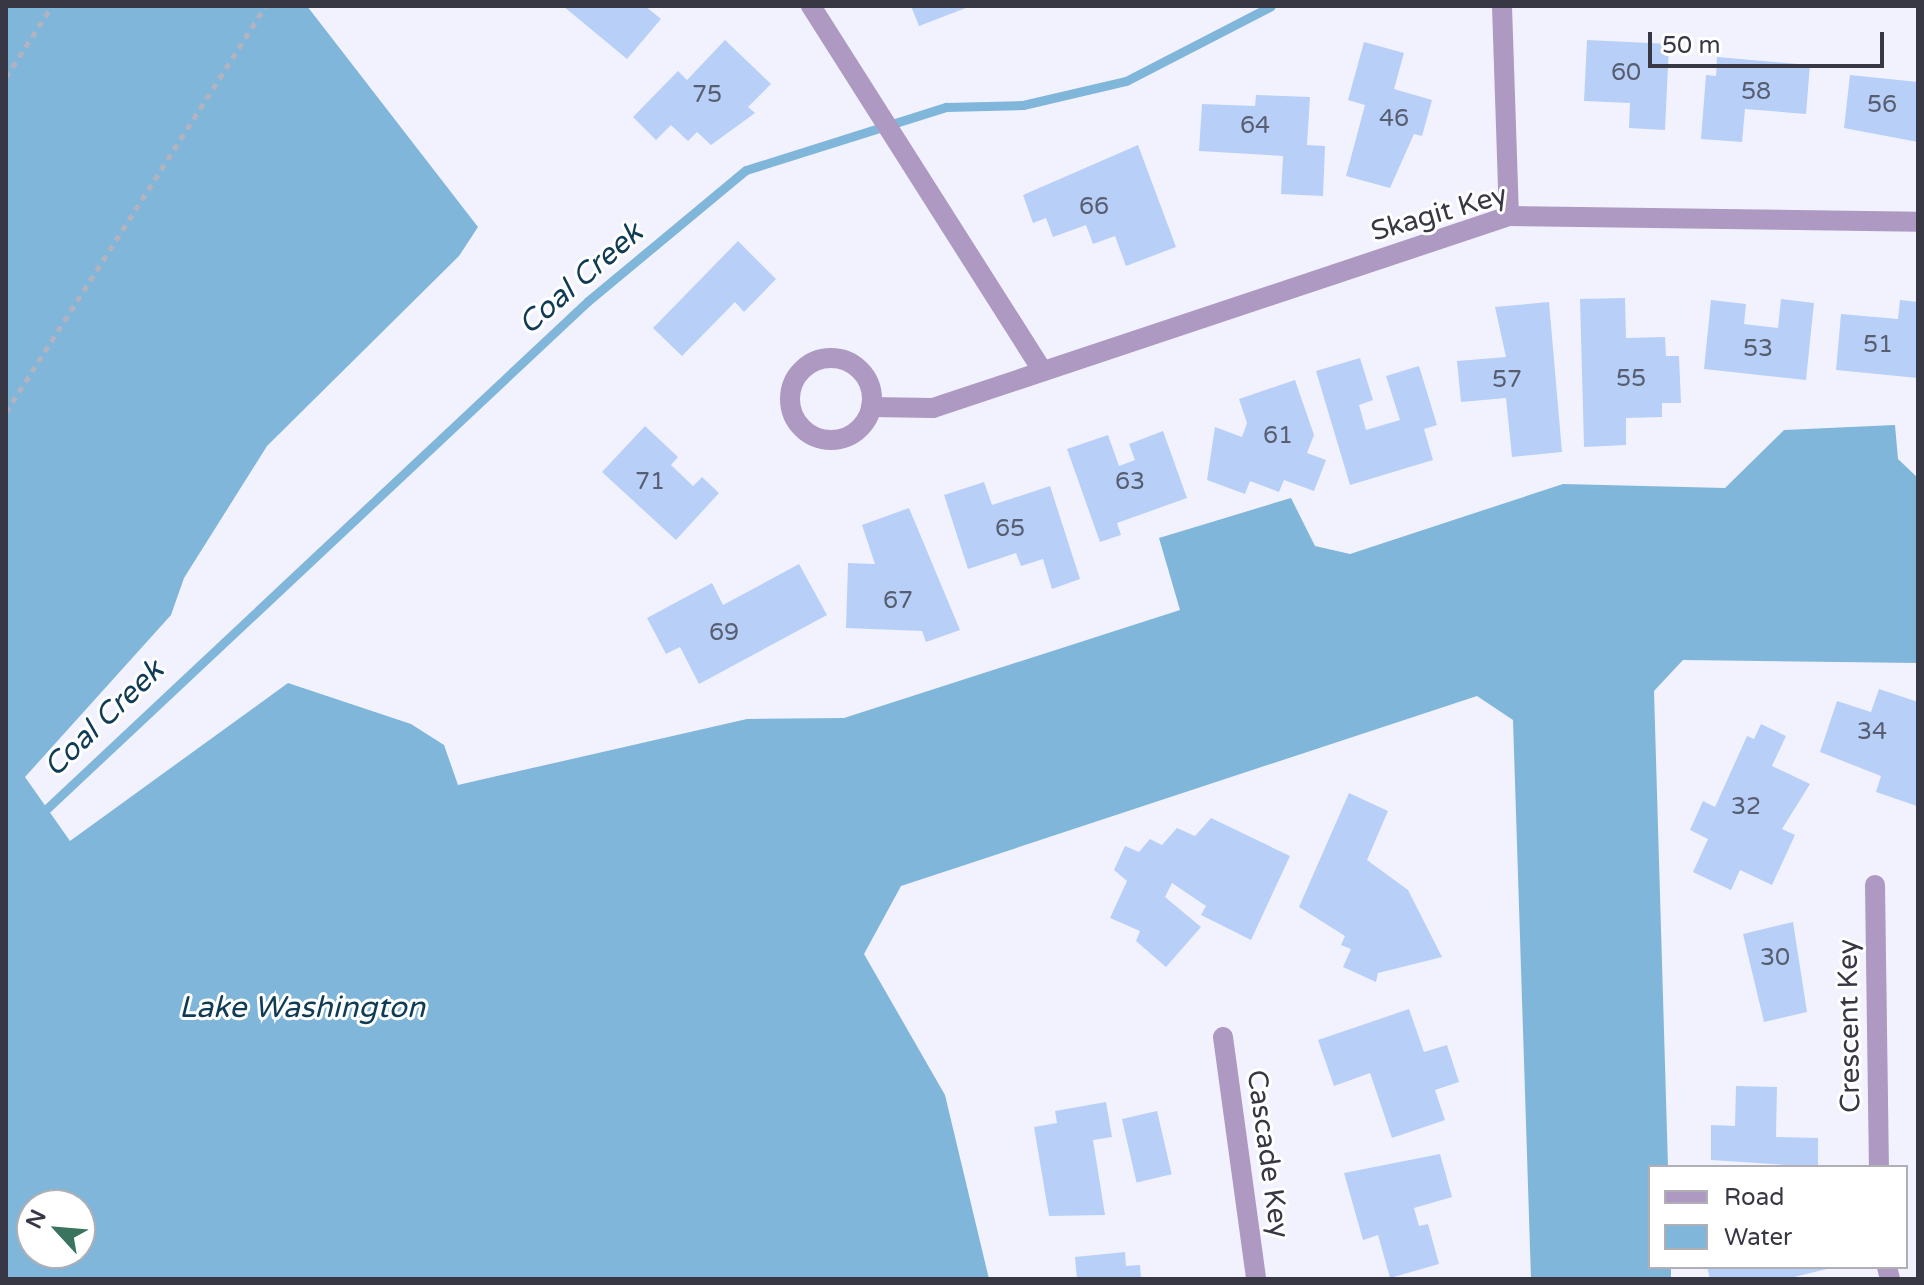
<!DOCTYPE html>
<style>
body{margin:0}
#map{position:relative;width:1924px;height:1285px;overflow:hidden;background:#f1f2fe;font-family:"Varela Round",sans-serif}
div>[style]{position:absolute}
.water>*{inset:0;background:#80b6d9}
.stream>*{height:9px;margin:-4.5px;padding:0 4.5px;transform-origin:4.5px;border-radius:4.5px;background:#80b6d9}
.building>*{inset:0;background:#b8d0f7;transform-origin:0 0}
.path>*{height:5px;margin-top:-2.5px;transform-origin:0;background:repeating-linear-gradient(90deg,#b2b3bf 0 6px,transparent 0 12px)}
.minor>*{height:20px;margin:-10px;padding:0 10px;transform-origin:10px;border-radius:10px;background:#ad99c1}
.minor>.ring{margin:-10px;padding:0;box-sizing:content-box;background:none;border:20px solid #ad99c1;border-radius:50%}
span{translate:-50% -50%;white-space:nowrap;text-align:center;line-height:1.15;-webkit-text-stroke:6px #fff;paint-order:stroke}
.number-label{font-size:24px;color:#585e72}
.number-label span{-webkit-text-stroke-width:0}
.street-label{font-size:28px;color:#383845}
.water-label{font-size:30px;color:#0f3c54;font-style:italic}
.frame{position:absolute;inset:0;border:8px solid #383845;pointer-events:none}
.legend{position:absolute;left:1648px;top:1165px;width:260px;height:104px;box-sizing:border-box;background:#fff;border:2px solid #afafb5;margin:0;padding:10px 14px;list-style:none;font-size:24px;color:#383845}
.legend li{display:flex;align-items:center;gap:16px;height:40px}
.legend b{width:40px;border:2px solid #afafb5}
.north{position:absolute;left:16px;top:1189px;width:80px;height:80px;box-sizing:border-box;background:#fff;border:2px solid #afafb5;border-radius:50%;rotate:296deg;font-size:22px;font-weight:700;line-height:32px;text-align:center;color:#383845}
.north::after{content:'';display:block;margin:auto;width:28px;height:36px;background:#3a745e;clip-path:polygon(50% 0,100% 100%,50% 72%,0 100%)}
.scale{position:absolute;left:1648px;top:32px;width:236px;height:36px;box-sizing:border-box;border:4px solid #383845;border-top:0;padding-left:10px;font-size:24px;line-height:28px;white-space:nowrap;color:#383845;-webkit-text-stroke:6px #fff;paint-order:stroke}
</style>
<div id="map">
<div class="water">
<div style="clip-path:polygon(evenodd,6px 6px,307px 6px,478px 227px,459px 256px,267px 446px,184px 578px,171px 615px,25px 777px,70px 841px,288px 683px,411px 724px,444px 745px,458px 785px,747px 719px,844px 718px,1180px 610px,1159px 538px,1291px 498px,1315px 546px,1350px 554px,1563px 484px,1725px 488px,1784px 430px,1895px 425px,1898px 459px,1918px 478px,1918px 663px,1683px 660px,1654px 691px,1668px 1167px,1650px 1167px,1650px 1267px,1671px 1267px,1671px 1279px,1531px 1279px,1513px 720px,1477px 696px,901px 886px,864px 954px,945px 1095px,989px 1279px,6px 1279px,6px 6px,32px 1205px,80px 1205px,80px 1253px,32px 1253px,32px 1205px)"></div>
</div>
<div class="stream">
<div style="left:40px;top:815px;width:751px;rotate:-43.17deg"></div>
<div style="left:588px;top:301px;width:205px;rotate:-39.7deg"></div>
<div style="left:746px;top:170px;width:210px;rotate:-17.5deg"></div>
<div style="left:946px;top:107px;width:77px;rotate:-1.5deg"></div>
<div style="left:1023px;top:105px;width:106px;rotate:-13.1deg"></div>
<div style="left:1126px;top:81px;width:163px;rotate:-27.3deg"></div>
</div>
<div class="building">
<div style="clip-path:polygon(563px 6px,645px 6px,661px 19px,627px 59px)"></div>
<div style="clip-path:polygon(911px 6px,971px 6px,919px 26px)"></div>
<div style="clip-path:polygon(725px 40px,771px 84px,748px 107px,755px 113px,711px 145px,697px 132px,688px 141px,671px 125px,656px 140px,633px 117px,678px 71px,687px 80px)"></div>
<div style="clip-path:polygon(1587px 40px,1669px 44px,1665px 130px,1629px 128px,1630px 103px,1584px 101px)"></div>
<div style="clip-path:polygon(1364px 42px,1404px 53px,1394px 89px,1432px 100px,1422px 136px,1414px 134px,1390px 188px,1346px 176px,1365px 105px,1348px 100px)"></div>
<div style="clip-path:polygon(1717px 57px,1810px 65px,1806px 114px,1745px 109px,1742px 142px,1701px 139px,1706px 75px,1716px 76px)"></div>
<div style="clip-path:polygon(1850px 75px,1918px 82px,1918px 142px,1844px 128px)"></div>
<div style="clip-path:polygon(1256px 95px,1310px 97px,1307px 145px,1325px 146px,1323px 196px,1281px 194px,1283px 156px,1199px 151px,1202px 104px,1255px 106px)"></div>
<div style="clip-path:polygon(1138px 145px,1176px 247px,1126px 266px,1115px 236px,1093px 244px,1086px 225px,1053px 237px,1046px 218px,1033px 223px,1023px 195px)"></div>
<div style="clip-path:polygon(738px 241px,776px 279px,744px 312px,735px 302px,682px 356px,653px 328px)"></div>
<div style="clip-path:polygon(1625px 298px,1626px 338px,1665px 337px,1666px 356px,1679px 356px,1681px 403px,1662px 403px,1662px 417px,1626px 418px,1626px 445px,1584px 447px,1580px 299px)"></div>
<div style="clip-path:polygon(1781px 299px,1814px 303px,1806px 380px,1704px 369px,1711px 300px,1746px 304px,1744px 324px,1778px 328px)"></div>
<div style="clip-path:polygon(1900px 300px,1918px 302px,1918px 378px,1836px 370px,1841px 314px,1898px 319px)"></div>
<div style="clip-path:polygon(1549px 302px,1562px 452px,1512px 457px,1506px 398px,1461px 402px,1457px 361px,1506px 357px,1495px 307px)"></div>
<div style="clip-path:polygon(1360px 358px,1373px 400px,1359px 405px,1366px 430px,1400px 420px,1386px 376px,1419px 366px,1437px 425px,1424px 429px,1433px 460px,1350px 485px,1316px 371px)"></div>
<div style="clip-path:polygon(1295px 380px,1314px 435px,1307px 453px,1326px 460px,1314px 491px,1284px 480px,1279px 492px,1250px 481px,1245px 494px,1207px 480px,1215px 427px,1242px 437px,1247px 423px,1239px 399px)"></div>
<div style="clip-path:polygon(645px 426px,678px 457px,671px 465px,693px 486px,702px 477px,719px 493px,676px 540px,602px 472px)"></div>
<div style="clip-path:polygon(1163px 431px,1187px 498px,1117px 523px,1121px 535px,1100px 542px,1067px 449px,1108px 435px,1119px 466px,1135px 460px,1129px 444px)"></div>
<div style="clip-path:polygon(984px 482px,992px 505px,1050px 486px,1080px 579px,1052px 589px,1043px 559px,1021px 566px,1016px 553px,968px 569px,944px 495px)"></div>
<div style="clip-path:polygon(909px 508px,960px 630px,926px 642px,922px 631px,846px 628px,848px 563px,875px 564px,862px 525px)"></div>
<div style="clip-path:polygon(799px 564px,827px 615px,699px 684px,680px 647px,666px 654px,647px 618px,712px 583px,723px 605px)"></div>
<div style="clip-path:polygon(1879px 689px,1918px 702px,1917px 806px,1876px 792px,1881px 776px,1820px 752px,1837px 701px,1871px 712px)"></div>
<div style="clip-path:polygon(1761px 724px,1786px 736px,1772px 766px,1810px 784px,1782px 829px,1795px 835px,1772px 885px,1740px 870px,1731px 890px,1693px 872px,1708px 839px,1690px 830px,1703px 801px,1715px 807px,1747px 736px,1754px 739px)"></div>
<div style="clip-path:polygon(1349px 793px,1388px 811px,1367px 860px,1408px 890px,1442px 957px,1378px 973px,1376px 982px,1343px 967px,1351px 949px,1341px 945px,1345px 936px,1299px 907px)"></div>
<div style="clip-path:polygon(1211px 818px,1290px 856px,1251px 940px,1201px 915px,1206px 906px,1172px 883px,1165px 897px,1201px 927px,1166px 967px,1136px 941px,1140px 931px,1110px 918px,1127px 881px,1114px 870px,1125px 846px,1139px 852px,1150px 839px,1162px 845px,1177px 828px,1195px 836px)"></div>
<div style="clip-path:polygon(1793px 922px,1807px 1012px,1764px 1022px,1743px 934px)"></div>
<div style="clip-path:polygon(1409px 1009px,1424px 1052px,1447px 1045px,1459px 1082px,1435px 1090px,1445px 1120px,1392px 1138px,1370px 1073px,1334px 1086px,1318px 1040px)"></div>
<div style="clip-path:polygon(1736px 1086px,1777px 1087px,1776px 1137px,1818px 1138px,1818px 1167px,1711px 1160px,1711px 1125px,1735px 1126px)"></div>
<div style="clip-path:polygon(1106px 1102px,1112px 1137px,1093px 1140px,1105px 1215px,1049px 1216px,1034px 1127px,1057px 1123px,1055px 1111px)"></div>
<div style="left:1157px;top:1111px;width:65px;height:36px;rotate:77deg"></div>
<div style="clip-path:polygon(1440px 1154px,1452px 1197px,1414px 1208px,1419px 1226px,1428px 1224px,1439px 1264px,1390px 1278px,1378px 1235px,1363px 1240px,1344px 1173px)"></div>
<div style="clip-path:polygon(1125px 1252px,1126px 1266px,1140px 1265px,1141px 1279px,1077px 1279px,1075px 1257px)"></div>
<div style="clip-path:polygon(1707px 1267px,1830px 1267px,1831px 1268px,1786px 1279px,1710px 1279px)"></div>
</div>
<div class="path">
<div style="left:6px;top:77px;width:85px;rotate:-57.1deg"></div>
<div style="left:6px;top:412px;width:482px;rotate:-57.4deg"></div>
</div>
<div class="minor">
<div style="left:811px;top:6px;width:430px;rotate:57.6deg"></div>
<div style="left:1502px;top:6px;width:210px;rotate:88.1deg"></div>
<div class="ring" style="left:790px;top:358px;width:62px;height:62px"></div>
<div style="left:871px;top:407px;width:62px;rotate:0.9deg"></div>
<div style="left:933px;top:408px;width:607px;rotate:-18.43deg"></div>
<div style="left:1509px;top:216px;width:409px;rotate:0.8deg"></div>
<div style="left:1875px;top:885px;width:282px;rotate:89.2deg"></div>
<div style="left:1223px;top:1037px;width:244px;rotate:82.2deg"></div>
<div style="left:1887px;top:1267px;width:12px;rotate:76deg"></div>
</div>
<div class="number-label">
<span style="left:1626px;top:73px">60</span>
<span style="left:1756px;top:92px">58</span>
<span style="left:707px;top:95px">75</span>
<span style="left:1882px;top:105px">56</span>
<span style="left:1394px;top:119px">46</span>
<span style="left:1255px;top:126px">64</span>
<span style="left:1094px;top:207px">66</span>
<span style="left:1878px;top:345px">51</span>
<span style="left:1758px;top:349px">53</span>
<span style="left:1631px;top:379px">55</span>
<span style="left:1507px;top:380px">57</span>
<span style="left:1278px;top:436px">61</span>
<span style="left:650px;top:482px">71</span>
<span style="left:1130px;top:482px">63</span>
<span style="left:1010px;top:529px">65</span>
<span style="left:898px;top:601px">67</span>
<span style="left:724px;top:633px">69</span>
<span style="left:1872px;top:732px">34</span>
<span style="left:1746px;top:807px">32</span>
<span style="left:1775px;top:958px">30</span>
</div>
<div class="street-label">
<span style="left:1439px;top:213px;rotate:-16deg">Skagit Key</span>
<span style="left:1849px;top:1026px;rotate:-91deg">Crescent Key</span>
<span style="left:1268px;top:1154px;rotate:82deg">Cascade Key</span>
</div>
<div class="water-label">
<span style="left:581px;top:279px;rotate:-41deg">Coal Creek</span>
<span style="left:104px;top:719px;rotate:-44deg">Coal Creek</span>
<span style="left:302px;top:1008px">Lake Washington</span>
</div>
<div class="frame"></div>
<ul class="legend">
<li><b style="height:10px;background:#ad99c1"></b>Road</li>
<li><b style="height:22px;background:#80b6d9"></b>Water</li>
</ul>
<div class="north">N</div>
<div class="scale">50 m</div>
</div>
